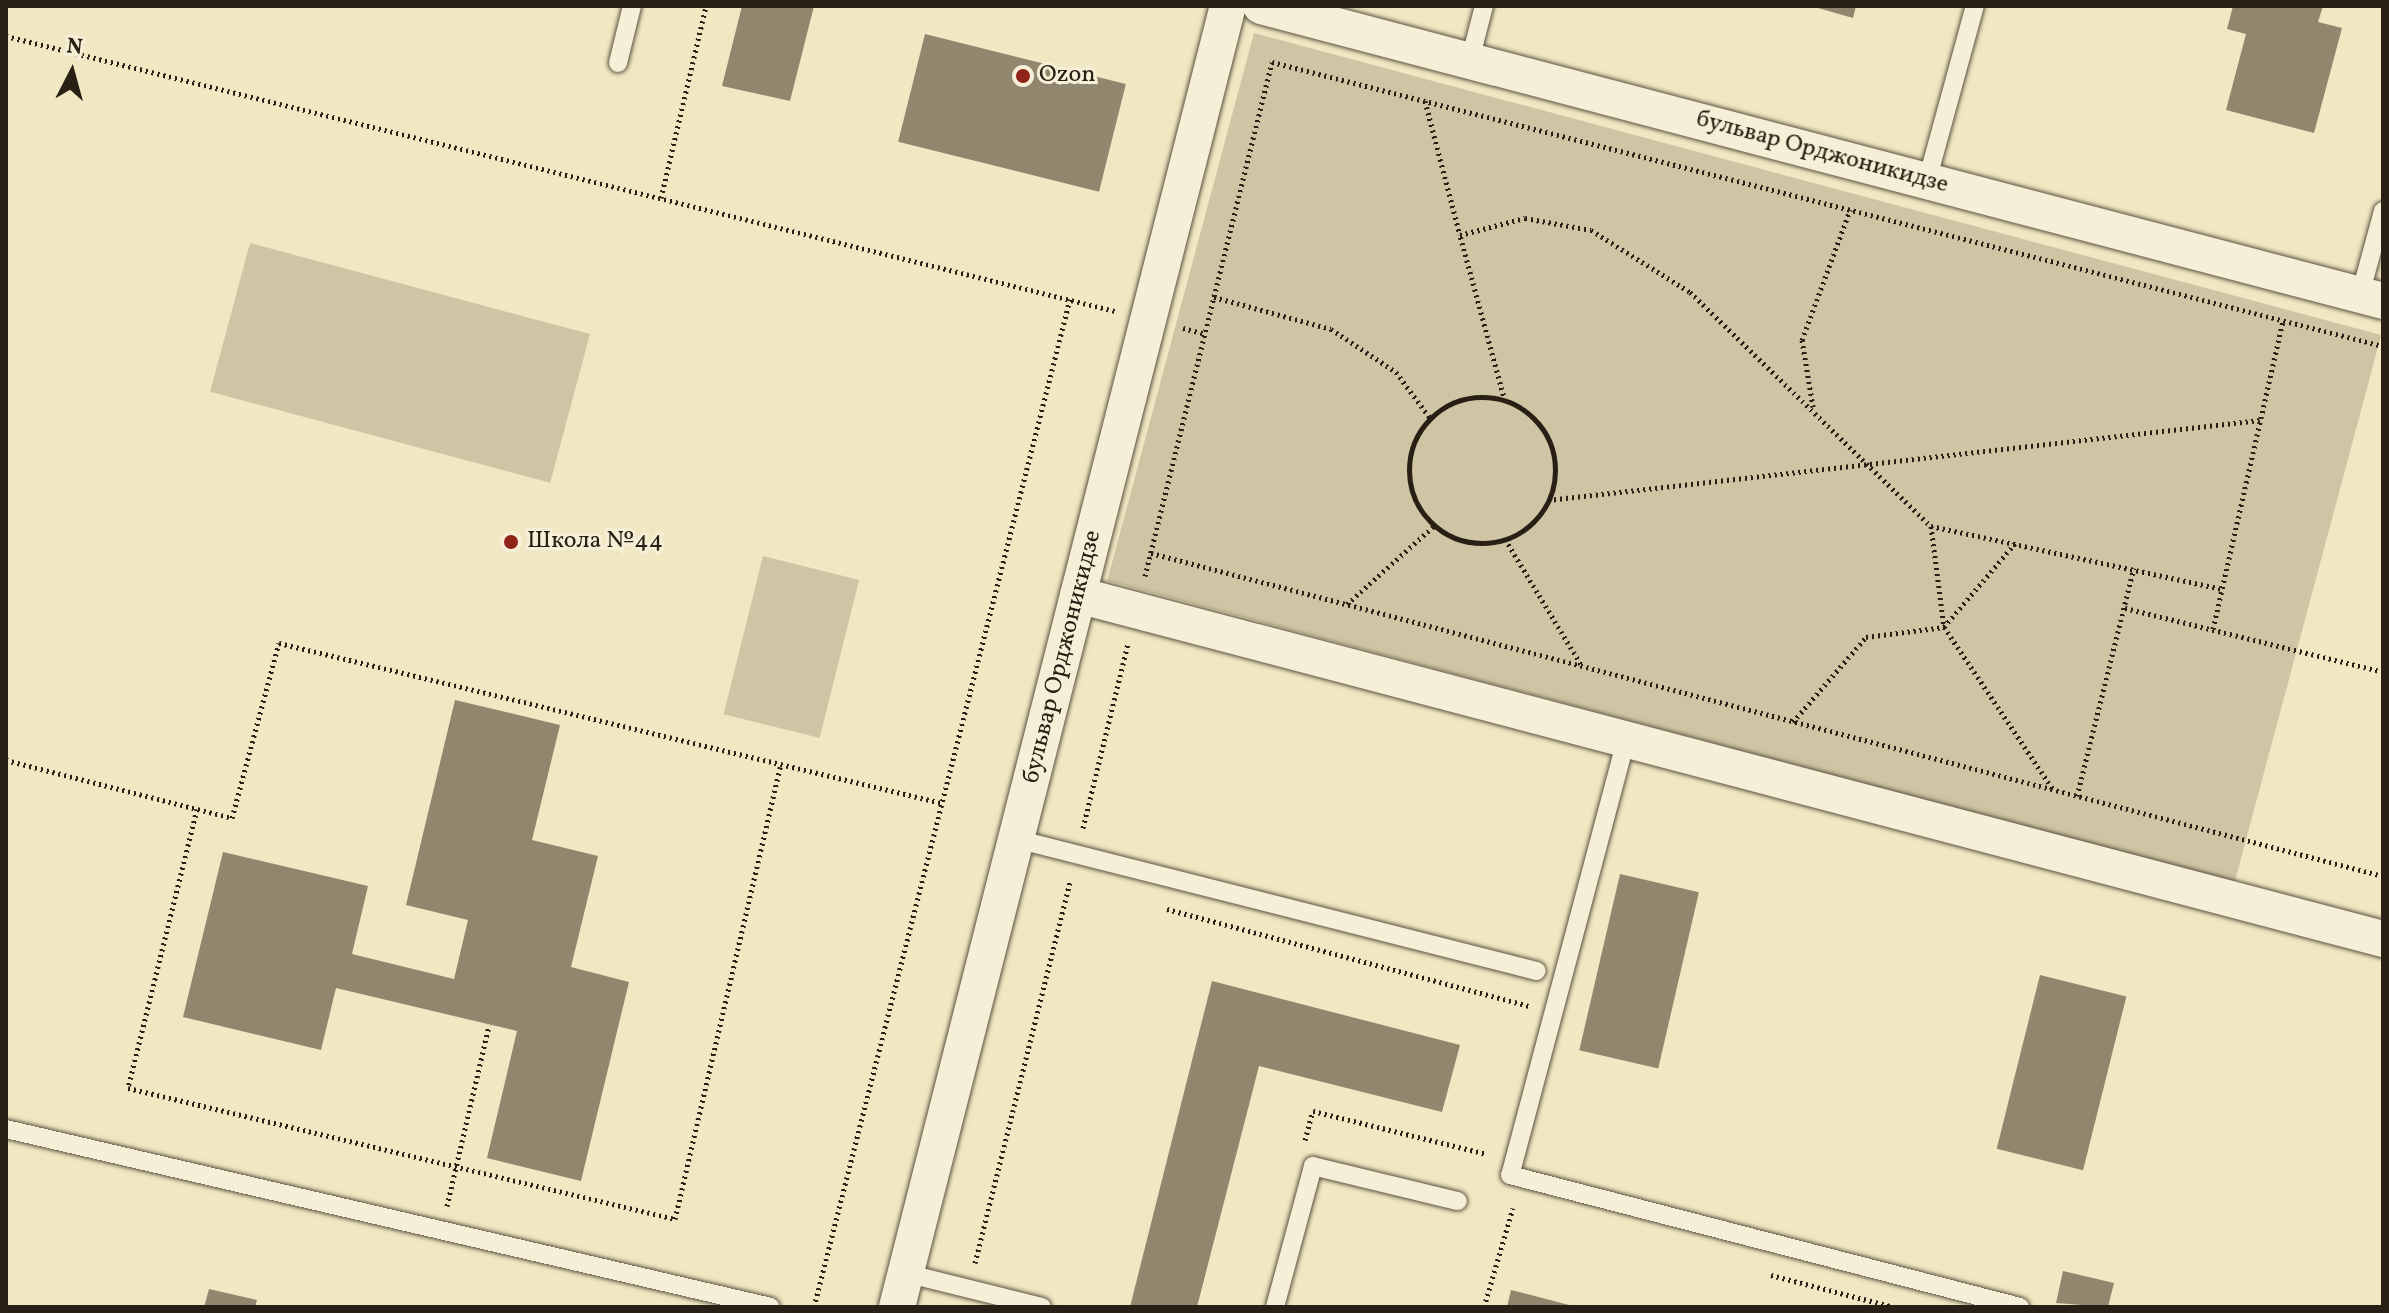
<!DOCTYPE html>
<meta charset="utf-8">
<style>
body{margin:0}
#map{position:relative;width:2389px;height:1313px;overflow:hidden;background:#f1e7c2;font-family:Vollkorn,serif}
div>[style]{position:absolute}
.green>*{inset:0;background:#cfc5a4;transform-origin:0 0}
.building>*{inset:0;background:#91876e;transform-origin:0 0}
.path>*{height:5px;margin-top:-2.5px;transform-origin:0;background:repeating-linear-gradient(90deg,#282014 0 2px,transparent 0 6px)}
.path>.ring{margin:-2.5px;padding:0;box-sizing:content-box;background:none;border:5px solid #282014;border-radius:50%}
.roads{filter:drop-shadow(0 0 2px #5a5240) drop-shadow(0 0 2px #5a5240)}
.lane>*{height:18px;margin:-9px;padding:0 9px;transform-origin:9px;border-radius:9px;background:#f6efd7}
.street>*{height:36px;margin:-18px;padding:0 18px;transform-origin:18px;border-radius:18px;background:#f6efd7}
.dots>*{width:22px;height:22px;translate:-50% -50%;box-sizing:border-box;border:4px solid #f6efd7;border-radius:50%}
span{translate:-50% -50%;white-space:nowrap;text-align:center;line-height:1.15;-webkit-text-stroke:6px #f6efd7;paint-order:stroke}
.poi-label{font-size:24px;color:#282014}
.left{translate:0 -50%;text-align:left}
.street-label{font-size:24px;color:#282014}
.frame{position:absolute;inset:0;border:8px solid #282014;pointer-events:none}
.north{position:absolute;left:32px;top:32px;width:80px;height:80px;-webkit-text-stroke:6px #f6efd7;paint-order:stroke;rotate:6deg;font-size:22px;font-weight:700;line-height:32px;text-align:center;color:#282014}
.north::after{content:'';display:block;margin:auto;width:28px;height:36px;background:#282014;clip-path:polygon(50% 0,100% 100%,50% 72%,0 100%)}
</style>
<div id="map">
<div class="green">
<div style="left:1254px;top:33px;width:1167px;height:567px;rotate:15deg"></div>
<div style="left:250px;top:243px;width:352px;height:154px;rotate:15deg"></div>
<div style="left:763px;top:556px;width:99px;height:163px;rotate:14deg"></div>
</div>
<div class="building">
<div style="clip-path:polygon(742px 6px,814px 6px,790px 101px,722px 86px)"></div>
<div style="clip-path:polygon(1811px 6px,1856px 6px,1853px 18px)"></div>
<div style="clip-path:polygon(2233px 6px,2323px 6px,2318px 22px,2342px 28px,2314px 133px,2226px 110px,2246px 34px,2227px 29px)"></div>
<div style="left:925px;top:34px;width:207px;height:111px;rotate:14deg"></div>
<div style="clip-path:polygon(455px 700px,560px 725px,532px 840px,598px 856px,571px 967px,629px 982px,581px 1181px,487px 1158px,517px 1031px,336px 988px,321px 1050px,183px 1017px,223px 852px,368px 886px,352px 954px,454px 979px,468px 920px,406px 905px)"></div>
<div style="left:1620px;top:874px;width:81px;height:181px;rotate:13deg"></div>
<div style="left:2040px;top:975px;width:89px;height:179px;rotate:14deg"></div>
<div style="clip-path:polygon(1212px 981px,1460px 1045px,1442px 1112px,1259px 1066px,1197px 1307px,1130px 1307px)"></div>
<div style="clip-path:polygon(2063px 1271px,2114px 1283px,2108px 1307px,2056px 1303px)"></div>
<div style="clip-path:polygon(209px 1289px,257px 1300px,255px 1307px,204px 1307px)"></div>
<div style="clip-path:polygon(1511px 1290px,1573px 1306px,1573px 1307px,1507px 1307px)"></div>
</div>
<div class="path">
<div style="left:6px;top:36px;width:1143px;rotate:13.93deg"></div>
<div style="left:1425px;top:101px;width:138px;rotate:75.4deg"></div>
<div style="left:661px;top:198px;width:197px;rotate:-76.8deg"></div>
<div style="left:1214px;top:297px;width:121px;rotate:15.3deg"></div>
<div style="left:1331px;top:329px;width:78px;rotate:33.5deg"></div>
<div style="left:1396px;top:372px;width:57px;rotate:53.5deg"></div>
<div style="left:1183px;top:328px;width:23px;rotate:15deg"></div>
<div class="ring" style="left:1409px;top:397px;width:141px;height:141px"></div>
<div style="left:1505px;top:401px;width:172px;rotate:-105.2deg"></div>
<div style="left:1460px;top:235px;width:67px;rotate:-14.7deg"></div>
<div style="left:1525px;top:218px;width:67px;rotate:10.3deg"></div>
<div style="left:1591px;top:230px;width:117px;rotate:32.1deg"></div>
<div style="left:1690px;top:292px;width:336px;rotate:44.2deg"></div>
<div style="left:1931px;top:526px;width:298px;rotate:12.2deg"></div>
<div style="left:1813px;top:407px;width:68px;rotate:-99.3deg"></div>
<div style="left:1802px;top:340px;width:139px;rotate:-69.7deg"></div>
<div style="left:1548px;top:500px;width:717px;rotate:-6.4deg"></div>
<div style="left:1931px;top:526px;width:102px;rotate:82.7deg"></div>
<div style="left:1944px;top:627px;width:195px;rotate:56.1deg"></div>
<div style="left:1505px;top:539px;width:149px;rotate:58.8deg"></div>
<div style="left:1151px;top:553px;width:1274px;rotate:14.69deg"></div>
<div style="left:1145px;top:576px;width:529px;rotate:-76.12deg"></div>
<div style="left:1272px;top:62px;width:1147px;rotate:14.34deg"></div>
<div style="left:1347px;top:604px;width:117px;rotate:-41.9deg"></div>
<div style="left:2125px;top:608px;width:266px;rotate:13.9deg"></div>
<div style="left:2213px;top:629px;width:316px;rotate:-77.2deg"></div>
<div style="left:1793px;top:722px;width:112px;rotate:-49.3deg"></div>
<div style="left:1866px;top:637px;width:79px;rotate:-7.3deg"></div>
<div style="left:1944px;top:627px;width:113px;rotate:-49.7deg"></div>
<div style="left:6px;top:760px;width:233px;rotate:14.4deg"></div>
<div style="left:232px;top:818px;width:181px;rotate:-75deg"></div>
<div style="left:279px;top:643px;width:682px;rotate:13.57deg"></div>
<div style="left:2077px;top:796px;width:235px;rotate:-76deg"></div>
<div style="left:197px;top:809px;width:287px;rotate:103.9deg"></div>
<div style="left:128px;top:1088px;width:562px;rotate:13.47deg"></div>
<div style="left:675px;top:1219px;width:466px;rotate:-76.9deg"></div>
<div style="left:1083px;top:828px;width:189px;rotate:-76.3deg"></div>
<div style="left:1167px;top:909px;width:375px;rotate:15deg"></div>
<div style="left:1305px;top:1140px;width:30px;rotate:-75deg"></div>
<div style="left:1313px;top:1111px;width:179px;rotate:13.9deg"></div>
<div style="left:447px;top:1206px;width:186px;rotate:-76.9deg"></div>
<div style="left:975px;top:1263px;width:394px;rotate:-76deg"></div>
<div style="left:1771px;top:1275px;width:127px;rotate:14.6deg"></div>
<div style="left:814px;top:1307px;width:1040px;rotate:-75.75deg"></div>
<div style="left:1484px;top:1307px;width:103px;rotate:-73.7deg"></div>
</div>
<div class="roads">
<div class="lane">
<div style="left:1470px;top:60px;width:56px;rotate:-75.5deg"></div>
<div style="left:618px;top:63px;width:59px;rotate:-76.2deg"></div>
<div style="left:1927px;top:181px;width:181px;rotate:-74.7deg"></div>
<div style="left:2360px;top:295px;width:87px;rotate:-74.7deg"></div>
<div style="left:1626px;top:740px;width:450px;rotate:104.9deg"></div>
<div style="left:1510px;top:1175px;width:527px;rotate:14.51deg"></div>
<div style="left:1016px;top:839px;width:537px;rotate:14.22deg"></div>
<div style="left:6px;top:1129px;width:785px;rotate:13.1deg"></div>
<div style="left:905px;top:1273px;width:141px;rotate:13.9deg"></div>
<div style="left:1275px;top:1307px;width:146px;rotate:-74.9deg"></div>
<div style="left:1313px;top:1166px;width:149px;rotate:13.6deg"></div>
</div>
<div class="street">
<div style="left:1261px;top:6px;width:1160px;rotate:14.73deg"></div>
<div style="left:1078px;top:595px;width:1350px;rotate:14.77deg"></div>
<div style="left:897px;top:1307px;width:1342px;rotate:-75.73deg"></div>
</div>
</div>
<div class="dots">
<div style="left:1023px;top:76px;background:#8f2418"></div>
<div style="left:511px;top:542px;background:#8f2418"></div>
</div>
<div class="poi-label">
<span class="left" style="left:1039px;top:76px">Ozon</span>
<span class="left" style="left:527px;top:542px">Школа №44</span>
</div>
<div class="street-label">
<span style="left:1822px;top:153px;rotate:15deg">бульвар Орджоникидзе</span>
<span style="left:1063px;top:657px;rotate:-76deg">бульвар Орджоникидзе</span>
</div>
<div class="frame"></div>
<div class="north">N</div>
</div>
